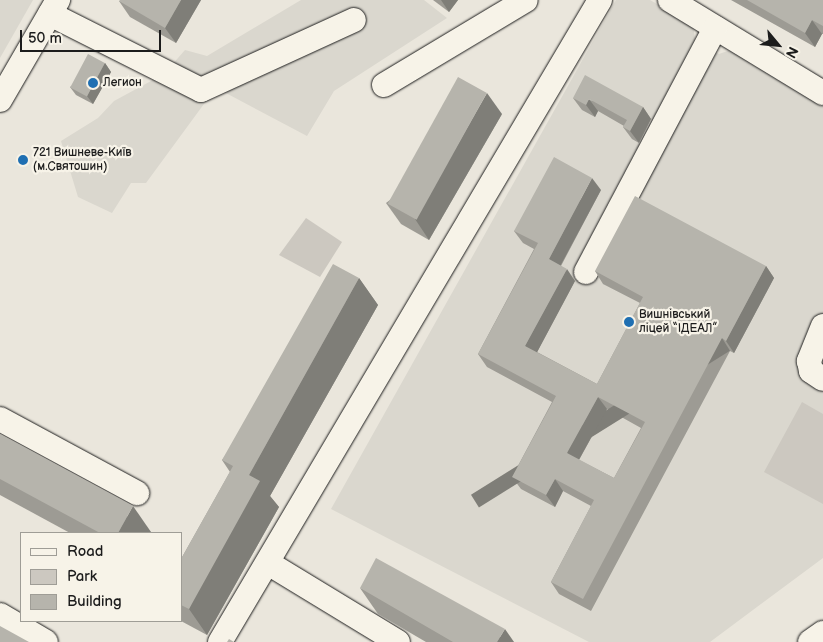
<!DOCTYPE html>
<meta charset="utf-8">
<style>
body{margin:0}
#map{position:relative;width:823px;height:642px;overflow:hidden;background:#eae6dc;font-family:"Balsamiq Sans",sans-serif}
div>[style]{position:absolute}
.built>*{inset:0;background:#dad7ce}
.green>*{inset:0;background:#ccc8c0}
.roads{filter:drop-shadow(0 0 1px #1c1c1c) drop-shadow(0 0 1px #1c1c1c)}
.minor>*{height:24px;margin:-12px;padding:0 12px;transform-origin:12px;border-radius:12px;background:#f7f3e8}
.wall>*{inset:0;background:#9d9b94}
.shaded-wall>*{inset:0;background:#7f7e78;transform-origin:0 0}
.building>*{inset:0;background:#b6b4ac;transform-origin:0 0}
.dots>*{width:14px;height:14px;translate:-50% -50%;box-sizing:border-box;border:2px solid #f7f3e8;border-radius:50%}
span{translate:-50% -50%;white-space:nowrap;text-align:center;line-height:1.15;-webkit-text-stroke:4.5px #f7f3e8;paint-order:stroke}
.poi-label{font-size:12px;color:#1c1c1c}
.left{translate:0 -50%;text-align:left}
.legend{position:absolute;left:20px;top:532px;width:162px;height:90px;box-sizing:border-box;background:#f7f3e8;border:1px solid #9f9d96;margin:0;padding:6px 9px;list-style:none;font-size:15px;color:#1c1c1c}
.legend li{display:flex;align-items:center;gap:10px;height:25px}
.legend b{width:25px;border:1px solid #9f9d96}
.north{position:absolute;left:753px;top:20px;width:50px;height:50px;-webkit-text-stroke:4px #f7f3e8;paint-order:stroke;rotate:118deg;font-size:14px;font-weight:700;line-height:20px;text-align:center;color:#1c1c1c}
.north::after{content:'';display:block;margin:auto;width:18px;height:22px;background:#1c1c1c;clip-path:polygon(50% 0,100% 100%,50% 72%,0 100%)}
.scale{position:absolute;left:20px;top:30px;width:141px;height:22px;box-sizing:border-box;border:2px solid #1c1c1c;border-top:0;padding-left:6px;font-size:15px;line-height:18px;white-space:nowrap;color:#1c1c1c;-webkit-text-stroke:4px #f7f3e8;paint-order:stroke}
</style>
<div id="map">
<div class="built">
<div style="clip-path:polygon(0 0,33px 0,0 58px)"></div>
<div style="clip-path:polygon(301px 0,424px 0,447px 18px,334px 91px,307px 136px,224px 92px,212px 93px,146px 183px,131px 183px,112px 213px,78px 197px,61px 141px,98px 118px,114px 101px,164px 74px,185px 50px,207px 56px)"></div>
<div style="clip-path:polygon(616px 0,650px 0,693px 25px,695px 40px,719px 54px,736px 48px,823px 101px,823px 558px,710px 642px,589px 642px,331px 509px)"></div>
</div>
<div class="green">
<div style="clip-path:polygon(306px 218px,342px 242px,320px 277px,279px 255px)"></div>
<div style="clip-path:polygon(802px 402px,823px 414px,823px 504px,764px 472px)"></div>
</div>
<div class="roads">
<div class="minor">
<div style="left:670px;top:0;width:179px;rotate:31.3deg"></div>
<div style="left:50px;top:14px;width:169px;rotate:26.7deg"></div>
<div style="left:201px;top:90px;width:168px;rotate:-24.6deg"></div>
<div style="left:384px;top:85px;width:165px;rotate:-30.9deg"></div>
<div style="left:0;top:100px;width:116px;rotate:-59.9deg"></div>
<div style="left:586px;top:272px;width:276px;rotate:-62.1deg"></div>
<div style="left:823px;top:326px;width:38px;rotate:112deg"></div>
<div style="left:809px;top:361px;width:10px;rotate:79deg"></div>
<div style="left:811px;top:371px;width:14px;rotate:34deg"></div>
<div style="left:0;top:419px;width:156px;rotate:28.4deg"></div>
<div style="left:268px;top:563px;width:152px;rotate:31.3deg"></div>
<div style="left:0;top:615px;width:53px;rotate:30.4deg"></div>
<div style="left:220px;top:642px;width:746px;rotate:-59.38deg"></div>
<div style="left:810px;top:642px;width:16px;rotate:-35deg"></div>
</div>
</div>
<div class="wall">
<div style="clip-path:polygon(201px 0,176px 43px,130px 17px,119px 1px)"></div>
<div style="clip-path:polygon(433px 0,458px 0,449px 12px)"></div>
<div style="clip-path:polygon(731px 0,823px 0,823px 34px,822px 34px,815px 47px)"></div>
<div style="clip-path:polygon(105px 63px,111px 72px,93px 104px,76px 95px,70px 87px)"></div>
<div style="clip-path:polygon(573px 98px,643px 107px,651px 119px,639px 143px,632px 139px,623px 127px,624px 126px,598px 111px,595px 117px,582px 110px)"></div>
<div style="clip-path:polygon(502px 114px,429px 240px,401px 224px,386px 203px)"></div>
<div style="clip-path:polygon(evenodd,601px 190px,561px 266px,575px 281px,537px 352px,597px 384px,640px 303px,603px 284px,595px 271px,766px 266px,774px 278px,734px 353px,730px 351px,591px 611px,559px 594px,551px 582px,591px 506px,563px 491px,555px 507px,521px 489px,512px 477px,552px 402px,487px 367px,478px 354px,534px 249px,523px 243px,514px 231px,601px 190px,607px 409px,641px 428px,614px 478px,579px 460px,607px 409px)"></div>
<div style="clip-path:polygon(359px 278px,378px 305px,270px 496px,279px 507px,207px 635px,181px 621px,181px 559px,230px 472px,222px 460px)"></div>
<div style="clip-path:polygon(0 434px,151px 532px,151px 533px,70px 533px,0 495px)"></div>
<div style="clip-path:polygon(360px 588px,514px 642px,426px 642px,378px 614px)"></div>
</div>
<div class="shaded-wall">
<div style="clip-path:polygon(181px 0,201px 0,176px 43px,165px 28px)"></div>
<div style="clip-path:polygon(441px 0,458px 0,449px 12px)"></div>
<div style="clip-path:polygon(812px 20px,822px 34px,815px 47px,805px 33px)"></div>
<div style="clip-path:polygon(105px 63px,111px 72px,93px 104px,87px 96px)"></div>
<div style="clip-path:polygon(487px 93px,502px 114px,429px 240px,415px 219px)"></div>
<div style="clip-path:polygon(589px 99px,598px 111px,595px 117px,586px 105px)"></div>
<div style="clip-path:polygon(643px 107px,651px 119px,639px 143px,630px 131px)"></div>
<div style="clip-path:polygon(592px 178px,601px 190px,557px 272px,549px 259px)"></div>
<div style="clip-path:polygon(766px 266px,774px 278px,734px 353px,726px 341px)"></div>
<div style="clip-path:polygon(567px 269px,575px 281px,534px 358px,525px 346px)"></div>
<div style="clip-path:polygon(359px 278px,378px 305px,270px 496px,279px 507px,207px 635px,189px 609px,249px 475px)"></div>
<div style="left:722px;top:338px;width:15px;height:296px;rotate:58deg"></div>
<div style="clip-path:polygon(598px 397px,607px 409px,576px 465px,567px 453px)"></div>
<div style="clip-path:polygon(555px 479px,563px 491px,555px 507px,546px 495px)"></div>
<div style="clip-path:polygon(133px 506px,151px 532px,151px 533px,118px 533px)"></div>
<div style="clip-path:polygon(505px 629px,514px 642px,497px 642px)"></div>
</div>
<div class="building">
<div style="clip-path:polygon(120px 0,181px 0,165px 28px,119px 1px)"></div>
<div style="clip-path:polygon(747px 0,823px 0,823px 26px,812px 20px,805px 33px)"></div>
<div style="left:88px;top:54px;width:19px;height:38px;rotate:28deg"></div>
<div style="clip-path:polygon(585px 75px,643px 107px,630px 131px,623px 127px,627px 120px,589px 99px,586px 105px,573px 98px)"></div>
<div style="left:458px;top:77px;width:33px;height:145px;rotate:29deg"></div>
<div style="clip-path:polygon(evenodd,554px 157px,592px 178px,549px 259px,567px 269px,525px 346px,597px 384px,643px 297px,595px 271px,635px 196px,766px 266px,726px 341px,722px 338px,583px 599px,551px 582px,594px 500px,555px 479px,546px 495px,512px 477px,556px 396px,478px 354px,538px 243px,514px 231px,554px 157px,598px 397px,645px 422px,614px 478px,567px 453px,598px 397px)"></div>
<div style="clip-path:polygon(333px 264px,359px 278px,249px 475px,260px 481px,189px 609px,181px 605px,181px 559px,233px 466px,222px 460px)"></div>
<div style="clip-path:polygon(0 434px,133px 506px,118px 533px,100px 533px,0 479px)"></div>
<div style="clip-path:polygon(376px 558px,505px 629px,497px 642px,453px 642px,360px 588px)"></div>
<div style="clip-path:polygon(0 626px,29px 642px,0 642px)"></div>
<div style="clip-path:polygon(229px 639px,234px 642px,227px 642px)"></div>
</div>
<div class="dots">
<div style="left:93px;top:83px;background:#1f6fb2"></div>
<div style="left:23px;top:160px;background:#1f6fb2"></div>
<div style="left:629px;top:322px;background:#1f6fb2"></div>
</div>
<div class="poi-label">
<span class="left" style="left:103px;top:83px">Легион</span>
<span class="left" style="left:33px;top:160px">721 Вишневе-Київ<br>(м.Святошин)</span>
<span class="left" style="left:639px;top:322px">Вишнівський<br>ліцей “ІДЕАЛ”</span>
</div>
<ul class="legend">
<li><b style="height:6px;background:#f7f3e8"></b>Road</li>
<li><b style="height:14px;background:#ccc8c0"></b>Park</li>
<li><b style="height:14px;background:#b6b4ac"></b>Building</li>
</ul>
<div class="north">N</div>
<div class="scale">50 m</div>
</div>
